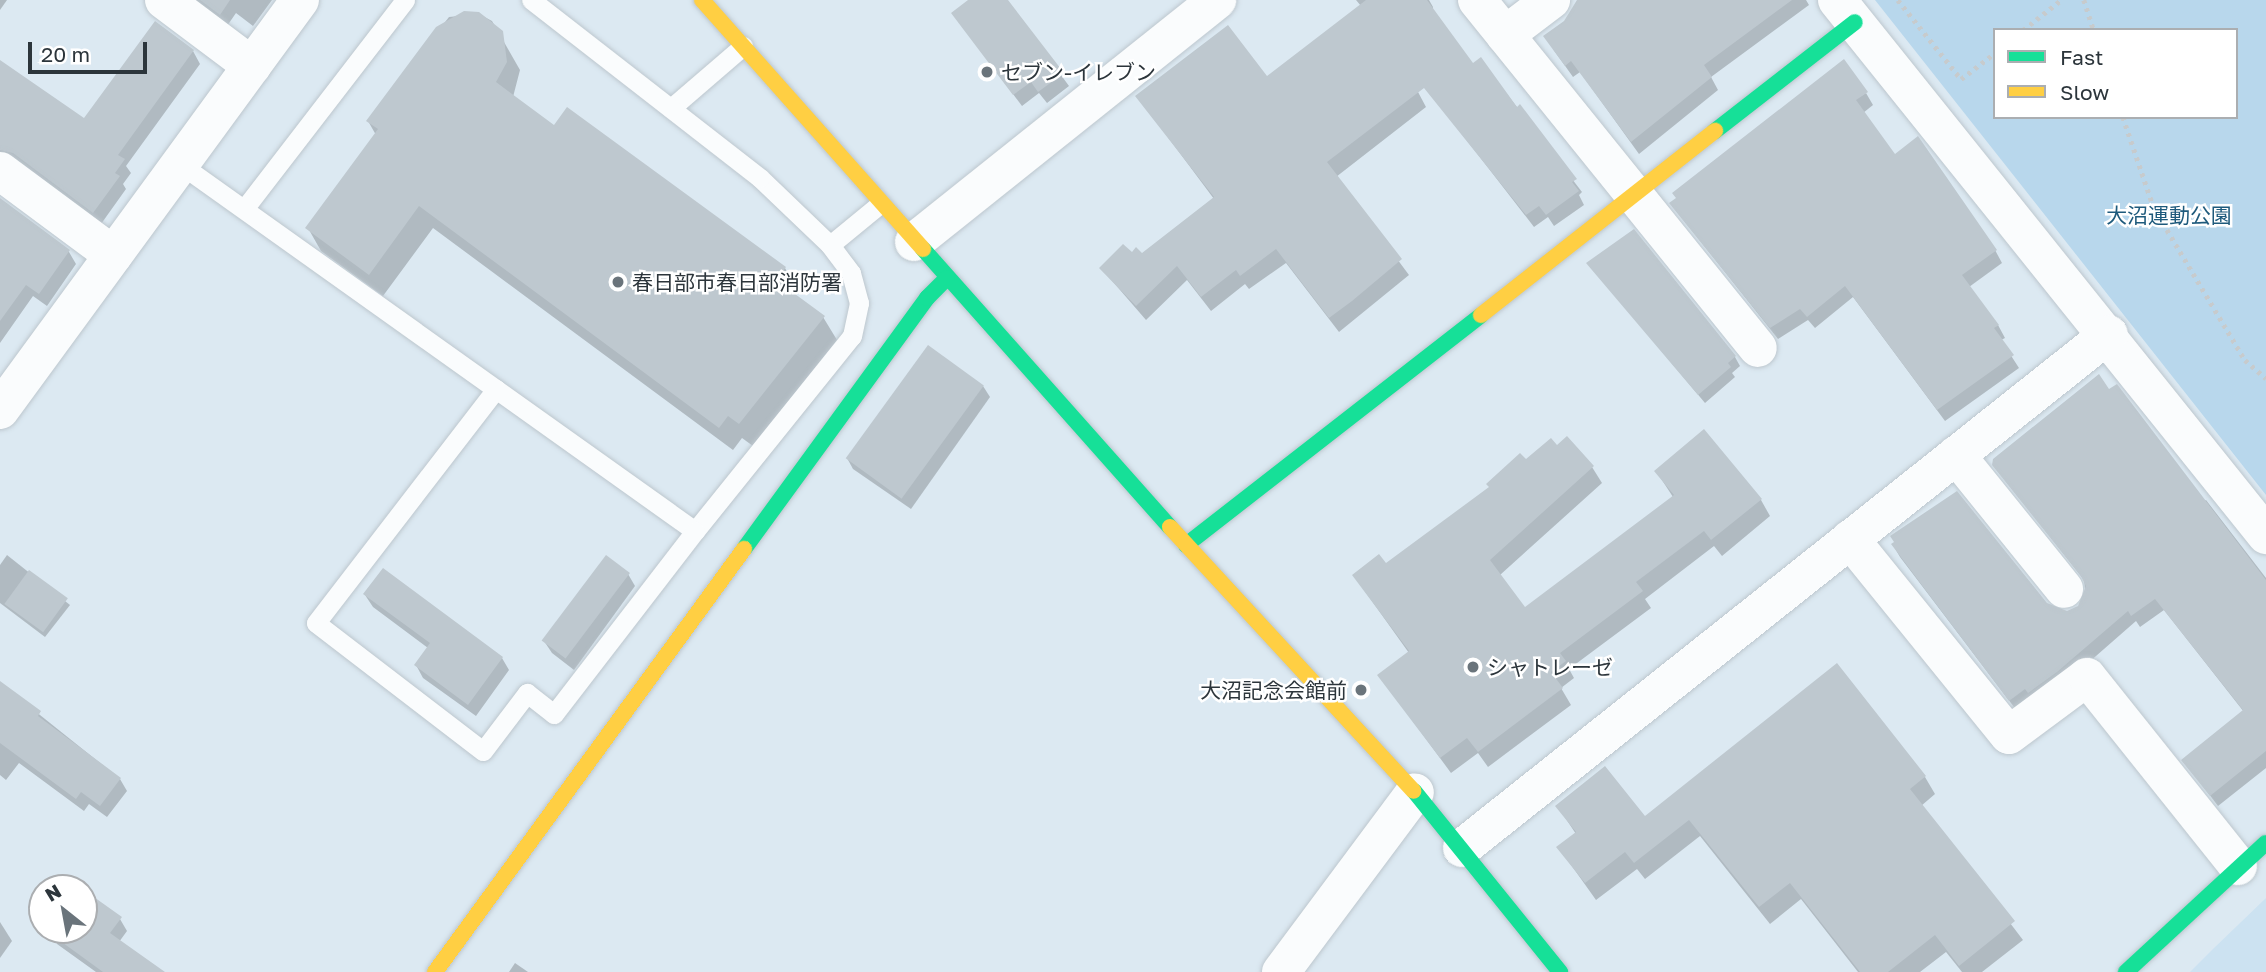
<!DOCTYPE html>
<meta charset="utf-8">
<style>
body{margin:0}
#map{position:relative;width:2266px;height:972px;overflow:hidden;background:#dce9f2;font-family:"Golos Text","Noto Sans JP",sans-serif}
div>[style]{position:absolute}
.built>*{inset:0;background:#cce2f1}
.green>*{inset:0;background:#b8d7ec}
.shadow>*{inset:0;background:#0003}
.building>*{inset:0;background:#bec8cf;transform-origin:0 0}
.path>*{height:4.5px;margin-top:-2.25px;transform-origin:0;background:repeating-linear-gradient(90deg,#c7cbcd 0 3.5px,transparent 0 8.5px)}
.roads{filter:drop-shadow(0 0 2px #bdc7ce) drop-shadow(0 0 2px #bdc7ce)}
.lane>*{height:19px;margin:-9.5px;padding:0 9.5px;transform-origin:9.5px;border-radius:9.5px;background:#fafcfd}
.street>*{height:38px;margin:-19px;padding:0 19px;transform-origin:19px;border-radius:19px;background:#fafcfd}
.fast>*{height:16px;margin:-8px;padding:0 8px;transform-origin:8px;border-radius:8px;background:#16e098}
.slow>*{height:16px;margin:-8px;padding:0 8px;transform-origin:8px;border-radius:8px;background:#ffcf43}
.dots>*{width:19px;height:19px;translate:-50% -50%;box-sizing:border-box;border:4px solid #fff;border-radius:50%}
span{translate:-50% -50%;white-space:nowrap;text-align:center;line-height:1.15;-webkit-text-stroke:5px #fff;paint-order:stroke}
.poi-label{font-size:21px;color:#2c353b}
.left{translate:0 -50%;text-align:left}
.right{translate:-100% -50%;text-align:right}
.park-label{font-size:21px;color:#1e5a7c}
.legend{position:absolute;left:1993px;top:28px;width:245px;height:91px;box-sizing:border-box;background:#fff;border:2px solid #abaeb1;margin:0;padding:9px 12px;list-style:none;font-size:21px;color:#2c353b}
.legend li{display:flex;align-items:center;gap:14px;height:35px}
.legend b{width:35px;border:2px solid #abaeb1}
.north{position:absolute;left:28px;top:874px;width:70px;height:70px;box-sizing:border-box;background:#fff;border:2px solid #abaeb1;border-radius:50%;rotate:329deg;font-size:19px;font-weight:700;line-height:28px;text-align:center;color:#2c353b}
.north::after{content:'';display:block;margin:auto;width:24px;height:32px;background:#6a747b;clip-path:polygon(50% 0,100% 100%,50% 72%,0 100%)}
.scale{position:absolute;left:28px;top:42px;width:119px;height:32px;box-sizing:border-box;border:4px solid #2c353b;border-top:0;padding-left:9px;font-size:21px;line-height:24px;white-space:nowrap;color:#2c353b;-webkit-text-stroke:5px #fff;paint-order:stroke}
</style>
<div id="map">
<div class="built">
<div style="clip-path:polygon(2266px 898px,2266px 972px,2190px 972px,2213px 949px)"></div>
</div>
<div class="green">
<div style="clip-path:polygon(evenodd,1875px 0,2266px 0,2266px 495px,1875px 0,1995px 30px,2236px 30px,2236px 117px,1995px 117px,1995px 30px)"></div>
</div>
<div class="shadow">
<div style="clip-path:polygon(0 0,7px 0,0 10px)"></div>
<div style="clip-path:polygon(191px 0,272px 0,253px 26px,236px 13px,227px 26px)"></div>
<div style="clip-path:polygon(971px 0,1006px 0,1069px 86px,1047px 103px,1039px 93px,1022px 106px,953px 14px)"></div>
<div style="clip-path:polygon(1356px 0,1429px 0,1433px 7px,1418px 92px,1426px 107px,1336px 177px,1409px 275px,1339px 332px,1286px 263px,1249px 289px,1245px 284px,1211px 311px,1187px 280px,1146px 320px,1101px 268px,1142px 255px,1214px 199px,1138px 97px,1266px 78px,1361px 6px)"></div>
<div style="clip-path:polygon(1595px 0,1806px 0,1809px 5px,1711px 77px,1718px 90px,1639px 154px,1580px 72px,1573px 77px,1553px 49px)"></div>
<div style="clip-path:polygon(479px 14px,492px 21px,520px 70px,513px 97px,554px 127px,785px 268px,798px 291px,794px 296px,823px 317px,837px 340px,753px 446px,742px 438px,733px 450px,433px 228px,383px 296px,321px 251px,308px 228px,376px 135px,368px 121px,449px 17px)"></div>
<div style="clip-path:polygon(193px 51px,200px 64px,126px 166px,131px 173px,123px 184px,126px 189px,101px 224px,0 163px,0 62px,85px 120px)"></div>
<div style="clip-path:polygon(1487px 68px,1582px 192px,1579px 195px,1584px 205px,1554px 226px,1548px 217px,1534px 227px,1438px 103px)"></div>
<div style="clip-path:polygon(1866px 93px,1873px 105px,1863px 113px,1894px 156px,1995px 250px,2002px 263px,1969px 287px,1998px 325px,2005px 338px,2001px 340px,2019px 368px,1945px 421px,1853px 297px,1815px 328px,1808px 320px,1778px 339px,1671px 204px)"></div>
<div style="clip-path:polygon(0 200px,69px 252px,76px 264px,47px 306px,33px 296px,0 343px)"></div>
<div style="clip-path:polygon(1588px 263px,1735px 357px,1740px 366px,1732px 373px,1735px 377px,1705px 403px)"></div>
<div style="clip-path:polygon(983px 386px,990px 397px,911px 509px,853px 469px,847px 458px)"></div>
<div style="clip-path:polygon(1557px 447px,1592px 467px,1602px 483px,1500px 575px,1525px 609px,1673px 497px,1656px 471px,1761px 500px,1770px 516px,1722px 556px,1714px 546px,1645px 599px,1651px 608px,1569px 669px,1574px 678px,1561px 688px,1571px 705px,1488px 767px,1478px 753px,1451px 773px,1379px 675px,1409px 653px,1354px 576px,1386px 566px,1526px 462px)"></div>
<div style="clip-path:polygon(1994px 465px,2201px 503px,2206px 500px,2266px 578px,2266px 768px,2218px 806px,2183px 760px,2244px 712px,2164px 610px,2140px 627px,2136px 621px,2064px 684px,2017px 711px,1900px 557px,1893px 545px,2067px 613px,2078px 608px,2086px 597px,2084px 580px)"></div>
<div style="clip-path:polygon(7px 555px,70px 605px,45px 637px,0 603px,0 565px)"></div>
<div style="clip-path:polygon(628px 574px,635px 586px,574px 670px,552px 653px,544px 641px)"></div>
<div style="clip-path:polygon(365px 595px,502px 658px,509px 670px,476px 716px,423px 678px,416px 665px,428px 648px,373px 607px)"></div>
<div style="clip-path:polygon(0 683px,120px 779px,127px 791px,107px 817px,89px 804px,84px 811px,19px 763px,6px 780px,0 775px)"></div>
<div style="clip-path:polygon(1925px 777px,1935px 794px,1921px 806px,2023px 940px,1982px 972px,1962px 972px,1946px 952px,1920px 972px,1858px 972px,1801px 899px,1770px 924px,1700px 836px,1645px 879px,1637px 869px,1596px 900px,1559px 848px,1576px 834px,1558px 807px,1644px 818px)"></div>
<div style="clip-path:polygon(84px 892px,120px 919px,127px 931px,119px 942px,159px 972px,96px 972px,57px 944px,51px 930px,84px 930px)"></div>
<div style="clip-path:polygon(0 922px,12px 941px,0 958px)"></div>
<div style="clip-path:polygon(515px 963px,528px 972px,509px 972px)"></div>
</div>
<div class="building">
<div style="clip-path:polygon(200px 0,230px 0,220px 15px)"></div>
<div style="clip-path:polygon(968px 0,1008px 0,1064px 73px,1038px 92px,1031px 82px,1013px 95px,951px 13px)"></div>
<div style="clip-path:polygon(1366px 0,1427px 0,1473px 63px,1481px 57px,1517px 107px,1520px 104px,1577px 179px,1572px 182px,1579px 191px,1546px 215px,1539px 206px,1526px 215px,1424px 88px,1327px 162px,1402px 259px,1352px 301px,1329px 318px,1276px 249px,1240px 276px,1236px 270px,1201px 297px,1177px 266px,1136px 306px,1099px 268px,1123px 244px,1132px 252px,1136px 247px,1142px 253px,1214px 197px,1135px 96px,1228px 25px,1267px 76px)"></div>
<div style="clip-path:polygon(1577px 0,1792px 0,1704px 65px,1712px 77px,1631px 142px,1571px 61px,1565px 66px,1543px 36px,1564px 21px)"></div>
<div style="clip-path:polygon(464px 11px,479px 12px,503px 31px,507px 62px,496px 82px,554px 125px,567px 107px,786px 267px,776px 280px,825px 316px,739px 424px,728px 416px,719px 428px,419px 206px,369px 275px,305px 228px,378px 129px,366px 121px,436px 27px)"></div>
<div style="clip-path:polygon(155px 21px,194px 50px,118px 155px,125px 159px,115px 173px,120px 176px,93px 213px,13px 153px,0 150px,0 60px,84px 118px)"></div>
<div style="clip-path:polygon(1844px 59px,1868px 92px,1856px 100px,1895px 154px,1918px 136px,1997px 250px,1962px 275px,1999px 325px,1994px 328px,2014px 355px,1937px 410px,1845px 286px,1807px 317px,1800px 309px,1770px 328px,1669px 203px,1676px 198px,1672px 193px)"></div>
<div style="clip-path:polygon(0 198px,70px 250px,39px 294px,26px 285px,0 321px)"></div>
<div style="clip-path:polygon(1634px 229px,1736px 356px,1728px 363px,1731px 367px,1698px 395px,1586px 263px)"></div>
<div style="left:928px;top:345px;width:69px;height:140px;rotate:36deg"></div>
<div style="clip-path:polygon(2099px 374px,2109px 389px,2117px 384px,2266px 580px,2266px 751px,2210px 796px,2181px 760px,2243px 710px,2155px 599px,2131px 616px,2128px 611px,2057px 672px,2028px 693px,2025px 689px,2009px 701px,1891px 544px,1894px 542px,1890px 536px,1957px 491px,2047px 603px,2067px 611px,2078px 606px,2086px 586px,2081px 576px,1992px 465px,1993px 459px)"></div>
<div style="clip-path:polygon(1704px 429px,1762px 499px,1711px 540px,1704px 531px,1636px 582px,1643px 591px,1560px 653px,1566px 661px,1551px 672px,1563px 688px,1478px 752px,1467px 738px,1440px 758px,1377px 675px,1409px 651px,1352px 575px,1379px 554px,1386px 563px,1489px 487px,1486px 484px,1520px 453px,1526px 459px,1551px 438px,1557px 445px,1567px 436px,1594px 466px,1490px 560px,1525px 607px,1674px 495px,1654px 471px)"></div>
<div style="left:606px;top:555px;width:30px;height:107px;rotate:37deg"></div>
<div style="clip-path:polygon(383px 568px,503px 657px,468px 705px,414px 665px,430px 643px,363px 594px)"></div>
<div style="left:29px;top:570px;width:48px;height:42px;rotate:36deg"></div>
<div style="clip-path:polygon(1837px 663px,1926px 776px,1910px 789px,2015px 921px,1959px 966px,1935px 935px,1888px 972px,1860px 972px,1790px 883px,1759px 907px,1689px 820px,1634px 863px,1625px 852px,1585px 883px,1556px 847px,1576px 832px,1555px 806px,1605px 766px,1645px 816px)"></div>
<div style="clip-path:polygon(0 681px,41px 711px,38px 716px,121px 778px,100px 806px,81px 792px,76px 799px,0 743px)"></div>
<div style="clip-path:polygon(84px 890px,122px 917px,110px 933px,165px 972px,103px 972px,48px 932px,84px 930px)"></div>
</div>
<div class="path">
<div style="left:1898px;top:0;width:101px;rotate:51.4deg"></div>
<div style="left:1961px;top:79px;width:43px;rotate:-37.4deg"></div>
<div style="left:2084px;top:0;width:32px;rotate:72deg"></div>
<div style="left:2023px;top:30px;width:48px;rotate:-38.3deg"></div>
<div style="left:2123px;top:117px;width:96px;rotate:71.2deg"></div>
<div style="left:2154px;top:208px;width:177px;rotate:59.1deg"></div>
<div style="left:2245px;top:360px;width:28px;rotate:41deg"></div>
</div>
<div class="roads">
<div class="lane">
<div style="left:671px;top:108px;width:95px;rotate:-40.7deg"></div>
<div style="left:180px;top:164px;width:632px;rotate:35.47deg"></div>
<div style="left:695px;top:531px;width:250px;rotate:-51.2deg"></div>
<div style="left:852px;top:336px;width:34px;rotate:-78deg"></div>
<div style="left:859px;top:303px;width:31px;rotate:-105deg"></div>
<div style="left:851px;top:273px;width:35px;rotate:-127deg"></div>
<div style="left:830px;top:245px;width:97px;rotate:-136.3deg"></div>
<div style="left:760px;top:178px;width:290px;rotate:-142.1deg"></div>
<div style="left:244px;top:209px;width:264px;rotate:-52.4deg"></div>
<div style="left:830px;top:245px;width:65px;rotate:-39.4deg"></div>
<div style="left:496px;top:389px;width:295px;rotate:127.6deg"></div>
<div style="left:316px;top:623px;width:210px;rotate:37.5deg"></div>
<div style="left:483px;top:751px;width:73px;rotate:-52.8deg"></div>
<div style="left:527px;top:693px;width:34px;rotate:38deg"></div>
<div style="left:554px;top:714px;width:231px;rotate:-52.4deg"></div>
</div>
<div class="street">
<div style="left:164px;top:0;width:110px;rotate:36.9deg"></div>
<div style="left:1477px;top:0;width:447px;rotate:51.1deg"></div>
<div style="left:1837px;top:0;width:686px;rotate:51.27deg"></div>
<div style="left:1505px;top:35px;width:58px;rotate:-37.3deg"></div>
<div style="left:0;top:171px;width:141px;rotate:36.6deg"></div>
<div style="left:914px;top:242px;width:388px;rotate:-38.6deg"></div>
<div style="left:0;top:410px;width:508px;rotate:-53.81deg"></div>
<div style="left:1956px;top:455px;width:172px;rotate:51.1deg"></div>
<div style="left:1850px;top:539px;width:252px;rotate:51deg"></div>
<div style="left:2009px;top:735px;width:97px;rotate:-36.6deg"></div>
<div style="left:2087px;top:677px;width:242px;rotate:51.4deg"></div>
<div style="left:1462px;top:848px;width:826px;rotate:-38.46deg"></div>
<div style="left:1281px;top:972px;width:224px;rotate:-53.3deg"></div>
</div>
<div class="fast">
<div style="left:1715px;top:131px;width:177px;rotate:-37.9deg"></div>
<div style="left:923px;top:249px;width:372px;rotate:48.4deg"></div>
<div style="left:1186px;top:545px;width:374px;rotate:-37.9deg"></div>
<div style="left:744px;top:549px;width:311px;rotate:-53.9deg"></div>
<div style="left:927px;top:298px;width:28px;rotate:-45deg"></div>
<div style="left:1414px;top:791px;width:233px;rotate:51.1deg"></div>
<div style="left:2126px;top:972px;width:190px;rotate:-42.7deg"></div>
</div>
<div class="slow">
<div style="left:702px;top:0;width:333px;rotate:48.4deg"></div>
<div style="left:1481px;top:315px;width:298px;rotate:-38.2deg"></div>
<div style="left:1170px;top:527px;width:359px;rotate:47.3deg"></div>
<div style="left:435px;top:972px;width:524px;rotate:-53.85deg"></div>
</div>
</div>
<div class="dots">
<div style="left:987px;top:72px;background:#6a747b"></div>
<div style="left:618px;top:282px;background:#6a747b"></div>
<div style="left:1473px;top:667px;background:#6a747b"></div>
<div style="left:1361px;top:690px;background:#6a747b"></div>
</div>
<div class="poi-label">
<span class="left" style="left:1001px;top:72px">セブン-イレブン</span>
<span class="left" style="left:632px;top:282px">春日部市春日部消防署</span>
<span class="left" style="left:1487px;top:667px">シャトレーゼ</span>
<span class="right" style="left:1347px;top:690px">大沼記念会館前</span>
</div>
<div class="park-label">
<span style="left:2169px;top:215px">大沼運動公園</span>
</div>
<ul class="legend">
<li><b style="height:9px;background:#16e098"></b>Fast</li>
<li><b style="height:9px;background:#ffcf43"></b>Slow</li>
</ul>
<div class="north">N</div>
<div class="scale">20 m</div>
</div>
